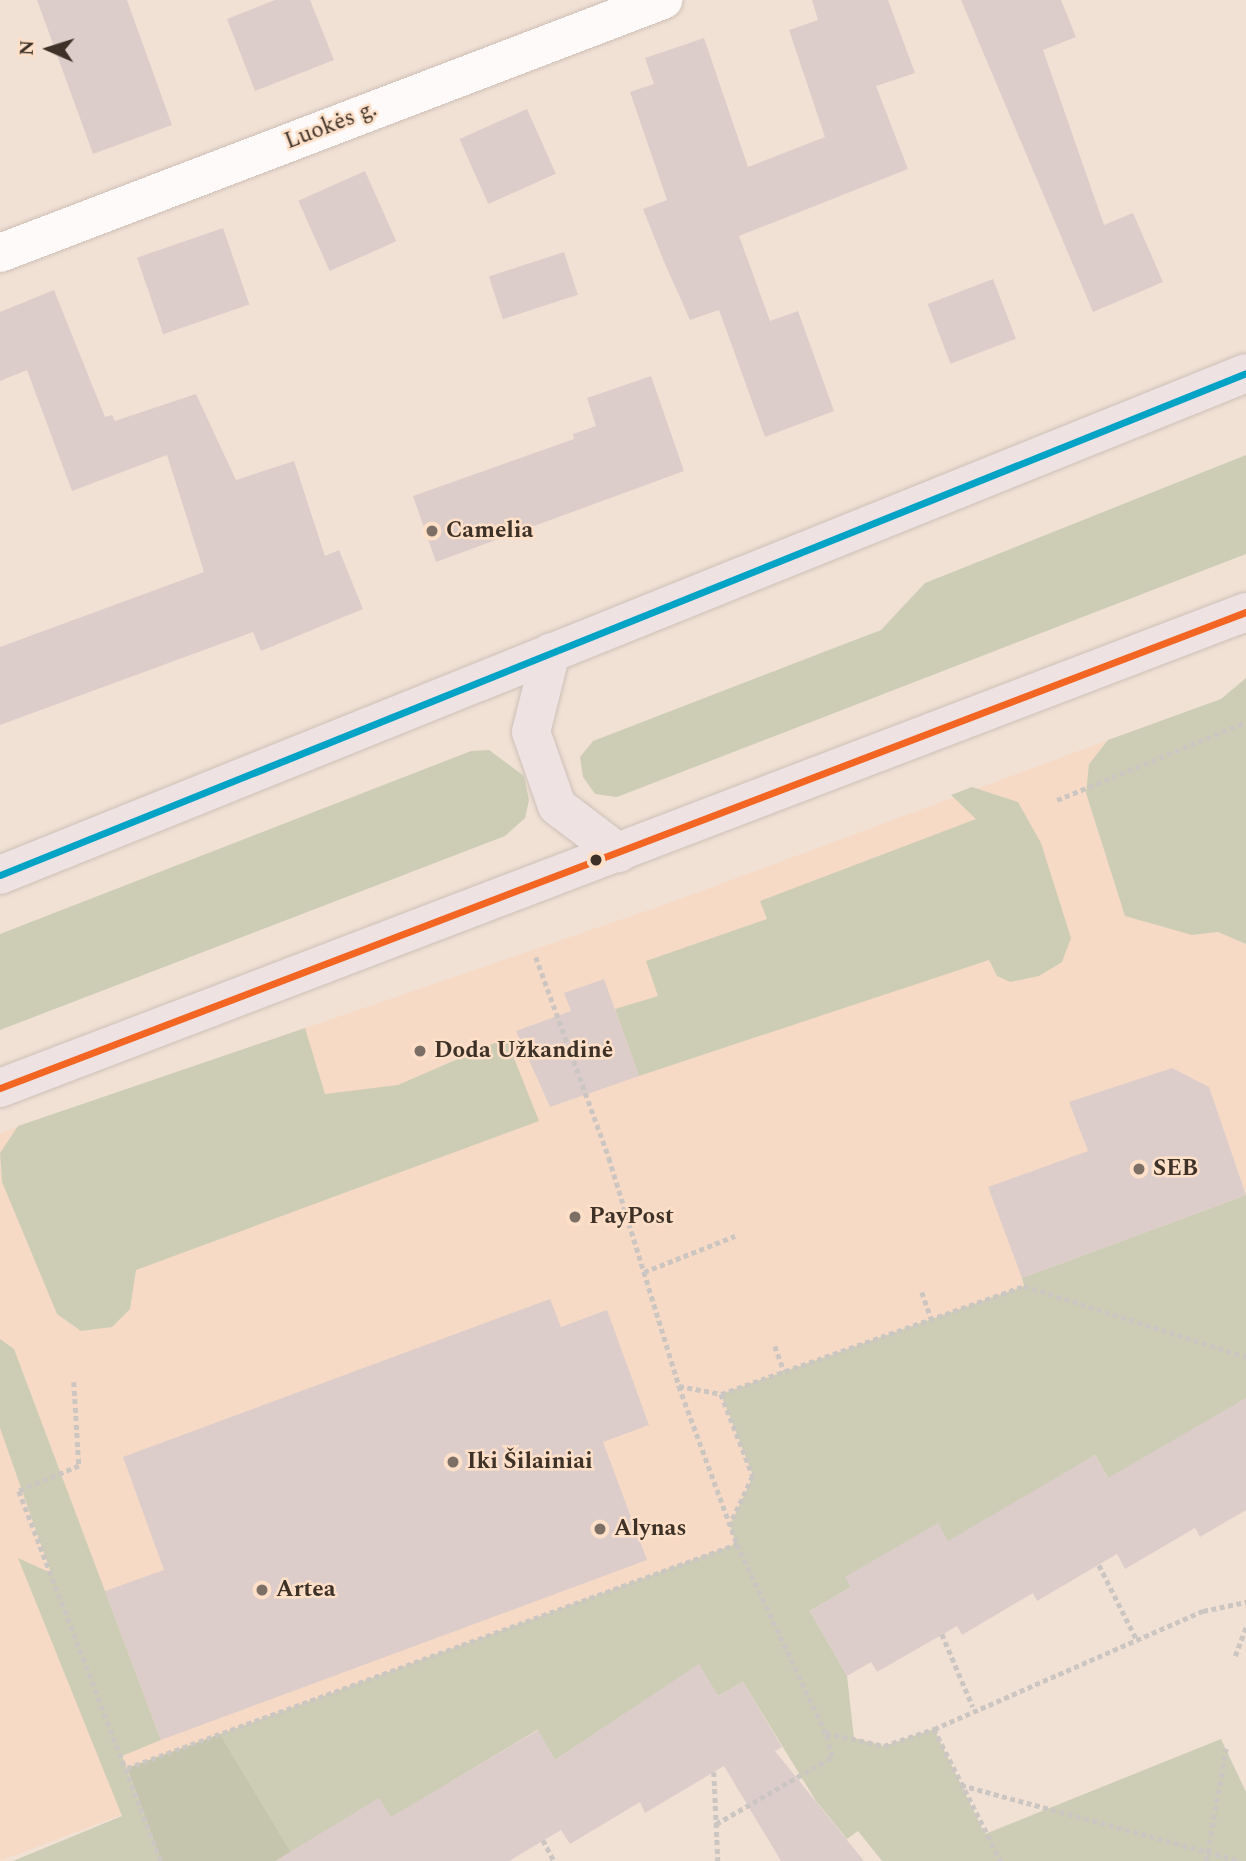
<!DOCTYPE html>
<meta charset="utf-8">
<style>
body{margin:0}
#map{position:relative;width:1246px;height:1861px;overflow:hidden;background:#f1e1d5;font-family:Spectral,serif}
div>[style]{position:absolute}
.built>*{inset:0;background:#f6dac6}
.green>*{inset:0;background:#cdcdb6}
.forest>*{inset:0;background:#c4c5ac}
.building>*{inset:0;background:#dccdca;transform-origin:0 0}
.path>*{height:4.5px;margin-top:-2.25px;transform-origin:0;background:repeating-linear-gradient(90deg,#ccc6c3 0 5px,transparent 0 8.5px)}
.roads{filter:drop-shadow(0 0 2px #cdc0b7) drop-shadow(0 0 2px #cdc0b7)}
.minor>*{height:38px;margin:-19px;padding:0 19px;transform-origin:19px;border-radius:19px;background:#fdfaf9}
.major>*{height:38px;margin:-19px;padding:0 19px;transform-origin:19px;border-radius:19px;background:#eee2e3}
.bus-1>*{height:7px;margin:-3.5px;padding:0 3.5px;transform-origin:3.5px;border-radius:3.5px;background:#03a3c6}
.bus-2>*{height:7px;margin:-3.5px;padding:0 3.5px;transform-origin:3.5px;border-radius:3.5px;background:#f26522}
.dots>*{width:19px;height:19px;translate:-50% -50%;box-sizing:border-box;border:4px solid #fedfc8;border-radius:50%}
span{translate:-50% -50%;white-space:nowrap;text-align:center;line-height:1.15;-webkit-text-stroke:5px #fedfc8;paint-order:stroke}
.street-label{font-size:23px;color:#3d3128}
.poi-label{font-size:23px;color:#3d3128;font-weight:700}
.left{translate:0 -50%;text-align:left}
.north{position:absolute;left:14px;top:14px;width:70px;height:70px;-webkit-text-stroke:5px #fedfc8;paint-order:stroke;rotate:273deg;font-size:19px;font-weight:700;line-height:28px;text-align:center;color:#3d3128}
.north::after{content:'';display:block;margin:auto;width:24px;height:32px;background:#3d3128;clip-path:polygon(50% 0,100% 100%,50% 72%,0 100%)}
</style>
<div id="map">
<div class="built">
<div style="clip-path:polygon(1108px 740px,1089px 764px,1192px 935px,1218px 932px,1246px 944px,1246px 1195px,1022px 1278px,1024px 1286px,722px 1394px,753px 1476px,730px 1525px,737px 1544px,128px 1768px,142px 1807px,0 1861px,0 1133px,669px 903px)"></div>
</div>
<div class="green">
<div style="clip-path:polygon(1246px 455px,1246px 554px,617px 797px,595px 794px,583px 777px,580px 757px,593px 741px,881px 630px,925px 583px)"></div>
<div style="clip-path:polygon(1246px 678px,1246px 944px,1218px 932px,1192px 935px,1125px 916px,1086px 793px,1089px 764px,1108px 740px,1221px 699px)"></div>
<div style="clip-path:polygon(489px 750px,524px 776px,529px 800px,525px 818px,505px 836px,0 1030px,0 934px,471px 751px)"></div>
<div style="clip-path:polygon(972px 787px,1018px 802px,1041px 843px,1071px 938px,1062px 962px,1039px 976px,1010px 982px,997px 976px,989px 960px,639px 1076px,615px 1009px,658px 996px,646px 961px,767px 919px,760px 901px,976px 819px,951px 795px)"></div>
<div style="clip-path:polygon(305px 1028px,325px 1094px,398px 1085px,506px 1038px,539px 1121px,136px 1270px,130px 1309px,112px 1327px,81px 1331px,57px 1314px,2px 1182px,0 1153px,18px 1126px)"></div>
<div style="clip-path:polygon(1246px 1195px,1246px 1398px,1111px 1483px,1095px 1455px,952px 1549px,846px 1577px,851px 1587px,810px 1611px,847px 1676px,854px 1738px,884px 1746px,934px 1729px,985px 1834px,1221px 1739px,1246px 1792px,1246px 1861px,882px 1861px,858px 1831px,847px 1839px,816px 1801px,743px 1682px,718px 1696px,699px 1665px,555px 1760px,537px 1730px,452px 1781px,395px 1825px,379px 1799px,291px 1852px,220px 1734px,736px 1544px,730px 1525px,753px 1476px,721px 1394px,1024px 1286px,1022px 1278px)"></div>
<div style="clip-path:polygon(0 1339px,14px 1349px,161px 1740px,122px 1756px,161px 1861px,13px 1861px,122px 1816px,18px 1558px,51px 1573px,0 1428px)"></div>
</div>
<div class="forest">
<div style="clip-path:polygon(220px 1734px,291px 1852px,296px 1861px,161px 1861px,127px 1768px)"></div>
</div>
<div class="building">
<div style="clip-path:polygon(37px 0,127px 0,172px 125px,93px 154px)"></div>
<div style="clip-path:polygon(275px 0,310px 0,334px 60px,255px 91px,227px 19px)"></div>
<div style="clip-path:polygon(812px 0,888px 0,915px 73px,876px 86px,908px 169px,739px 236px,770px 321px,798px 311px,834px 411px,765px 437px,719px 310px,690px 320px,665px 264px,643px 209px,667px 200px,630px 92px,654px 84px,645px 58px,704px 38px,748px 167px,825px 137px,789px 30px,818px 20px)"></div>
<div style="clip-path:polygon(961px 0,1061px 0,1076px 37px,1043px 50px,1104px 225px,1133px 213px,1163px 282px,1093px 312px)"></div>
<div style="left:527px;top:109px;width:71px;height:74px;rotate:66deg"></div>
<div style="left:365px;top:171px;width:77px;height:73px;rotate:66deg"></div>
<div style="left:223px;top:228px;width:81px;height:91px;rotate:71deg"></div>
<div style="left:564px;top:252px;width:45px;height:79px;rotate:72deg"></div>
<div style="left:993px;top:279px;width:64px;height:70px;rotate:69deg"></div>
<div style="clip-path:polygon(54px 290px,105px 417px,112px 415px,115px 421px,196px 394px,236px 480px,294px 461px,325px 556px,339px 550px,363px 609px,261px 651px,253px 632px,0 725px,0 647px,204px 572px,167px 455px,72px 491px,27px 370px,0 381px,0 312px)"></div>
<div style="clip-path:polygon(651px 376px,684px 471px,436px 562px,413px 496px,574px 439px,573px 434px,596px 426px,587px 398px)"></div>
<div style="clip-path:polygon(604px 979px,639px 1076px,550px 1107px,516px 1031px,571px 1011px,564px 993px)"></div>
<div style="clip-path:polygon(1172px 1068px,1209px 1087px,1246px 1195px,1022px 1278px,988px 1187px,1088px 1151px,1069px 1102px)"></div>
<div style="clip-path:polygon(550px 1299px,561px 1327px,607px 1310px,649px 1425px,603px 1442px,647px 1560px,161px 1740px,105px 1591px,164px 1570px,123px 1457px)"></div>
<div style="clip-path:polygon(1246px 1398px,1246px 1510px,1200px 1537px,1195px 1528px,1125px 1569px,1117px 1554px,1037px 1601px,1033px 1593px,962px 1635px,957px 1626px,877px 1672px,871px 1662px,847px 1676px,810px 1611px,851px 1587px,845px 1577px,938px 1523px,948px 1541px,1095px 1455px,1108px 1478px)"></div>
<div style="clip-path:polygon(699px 1664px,718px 1696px,743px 1682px,782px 1747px,775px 1751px,864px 1861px,781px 1861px,724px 1766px,645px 1813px,640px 1802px,570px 1844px,561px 1830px,509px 1861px,275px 1861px,379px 1798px,391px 1817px,538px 1730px,555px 1760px)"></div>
</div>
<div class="path">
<div style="left:1057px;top:800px;width:204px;rotate:-22.4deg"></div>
<div style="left:536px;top:957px;width:214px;rotate:70deg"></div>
<div style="left:609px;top:1158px;width:239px;rotate:72.9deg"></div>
<div style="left:679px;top:1386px;width:43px;rotate:10.8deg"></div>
<div style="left:721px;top:1394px;width:88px;rotate:68.7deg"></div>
<div style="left:753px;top:1476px;width:54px;rotate:115.1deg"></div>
<div style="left:644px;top:1272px;width:98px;rotate:-21.6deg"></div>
<div style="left:922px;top:1292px;width:28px;rotate:71deg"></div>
<div style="left:775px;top:1346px;width:27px;rotate:70deg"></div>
<div style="left:74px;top:1382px;width:84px;rotate:86.6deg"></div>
<div style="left:79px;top:1466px;width:65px;rotate:157.4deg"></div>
<div style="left:19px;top:1491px;width:396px;rotate:69deg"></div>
<div style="left:679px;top:1386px;width:168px;rotate:69.8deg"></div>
<div style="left:737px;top:1544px;width:209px;rotate:64.8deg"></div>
<div style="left:826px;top:1733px;width:59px;rotate:12.6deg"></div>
<div style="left:884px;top:1746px;width:53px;rotate:-18.8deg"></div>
<div style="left:934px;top:1729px;width:148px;rotate:63.1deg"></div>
<div style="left:721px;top:1394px;width:322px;rotate:-19.6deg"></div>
<div style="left:1024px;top:1286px;width:233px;rotate:17.7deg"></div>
<div style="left:1099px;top:1565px;width:84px;rotate:63.1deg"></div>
<div style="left:942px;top:1634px;width:79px;rotate:67deg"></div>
<div style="left:1235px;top:1656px;width:31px;rotate:-69deg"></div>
<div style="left:934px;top:1729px;width:294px;rotate:-23.7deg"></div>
<div style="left:1203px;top:1611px;width:44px;rotate:-11.8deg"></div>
<div style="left:127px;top:1768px;width:650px;rotate:-20.16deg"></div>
<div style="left:714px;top:1772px;width:89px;rotate:87.4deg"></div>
<div style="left:961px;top:1785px;width:289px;rotate:15.2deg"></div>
<div style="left:716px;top:1824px;width:134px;rotate:-30deg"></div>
<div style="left:832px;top:1757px;width:25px;rotate:-104deg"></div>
<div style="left:543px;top:1840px;width:24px;rotate:62deg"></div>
<div style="left:1206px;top:1861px;width:114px;rotate:-79.9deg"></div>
</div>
<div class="roads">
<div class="minor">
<div style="left:0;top:253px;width:710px;rotate:-20.89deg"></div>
</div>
<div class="major">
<div style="left:551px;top:652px;width:82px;rotate:104deg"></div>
<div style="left:531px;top:732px;width:78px;rotate:70.6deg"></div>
<div style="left:557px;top:806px;width:78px;rotate:37.2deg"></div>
<div style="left:0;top:875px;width:1343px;rotate:-21.94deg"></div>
<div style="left:0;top:1088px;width:1334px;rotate:-20.91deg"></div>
</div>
</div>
<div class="bus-1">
<div style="left:0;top:875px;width:1343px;rotate:-21.94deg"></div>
</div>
<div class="bus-2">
<div style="left:0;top:1088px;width:1334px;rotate:-20.91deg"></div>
</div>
<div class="dots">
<div style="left:432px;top:531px;background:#7c6f65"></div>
<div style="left:596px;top:860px;background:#3d3128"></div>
<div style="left:420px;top:1051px;background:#7c6f65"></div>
<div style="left:1139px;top:1169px;background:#7c6f65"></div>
<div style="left:575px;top:1217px;background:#7c6f65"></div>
<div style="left:453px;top:1462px;background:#7c6f65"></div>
<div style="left:600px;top:1529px;background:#7c6f65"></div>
<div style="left:262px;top:1590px;background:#7c6f65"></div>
</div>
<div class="street-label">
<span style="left:331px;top:126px;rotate:-21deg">Luokės g.</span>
</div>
<div class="poi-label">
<span class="left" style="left:446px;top:531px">Camelia</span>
<span class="left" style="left:434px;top:1051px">Doda Užkandinė</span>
<span class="left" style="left:1153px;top:1169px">SEB</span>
<span class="left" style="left:589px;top:1217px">PayPost</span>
<span class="left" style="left:467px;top:1462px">Iki Šilainiai</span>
<span class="left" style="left:614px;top:1529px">Alynas</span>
<span class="left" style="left:276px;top:1590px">Artea</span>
</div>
<div class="north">N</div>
</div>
